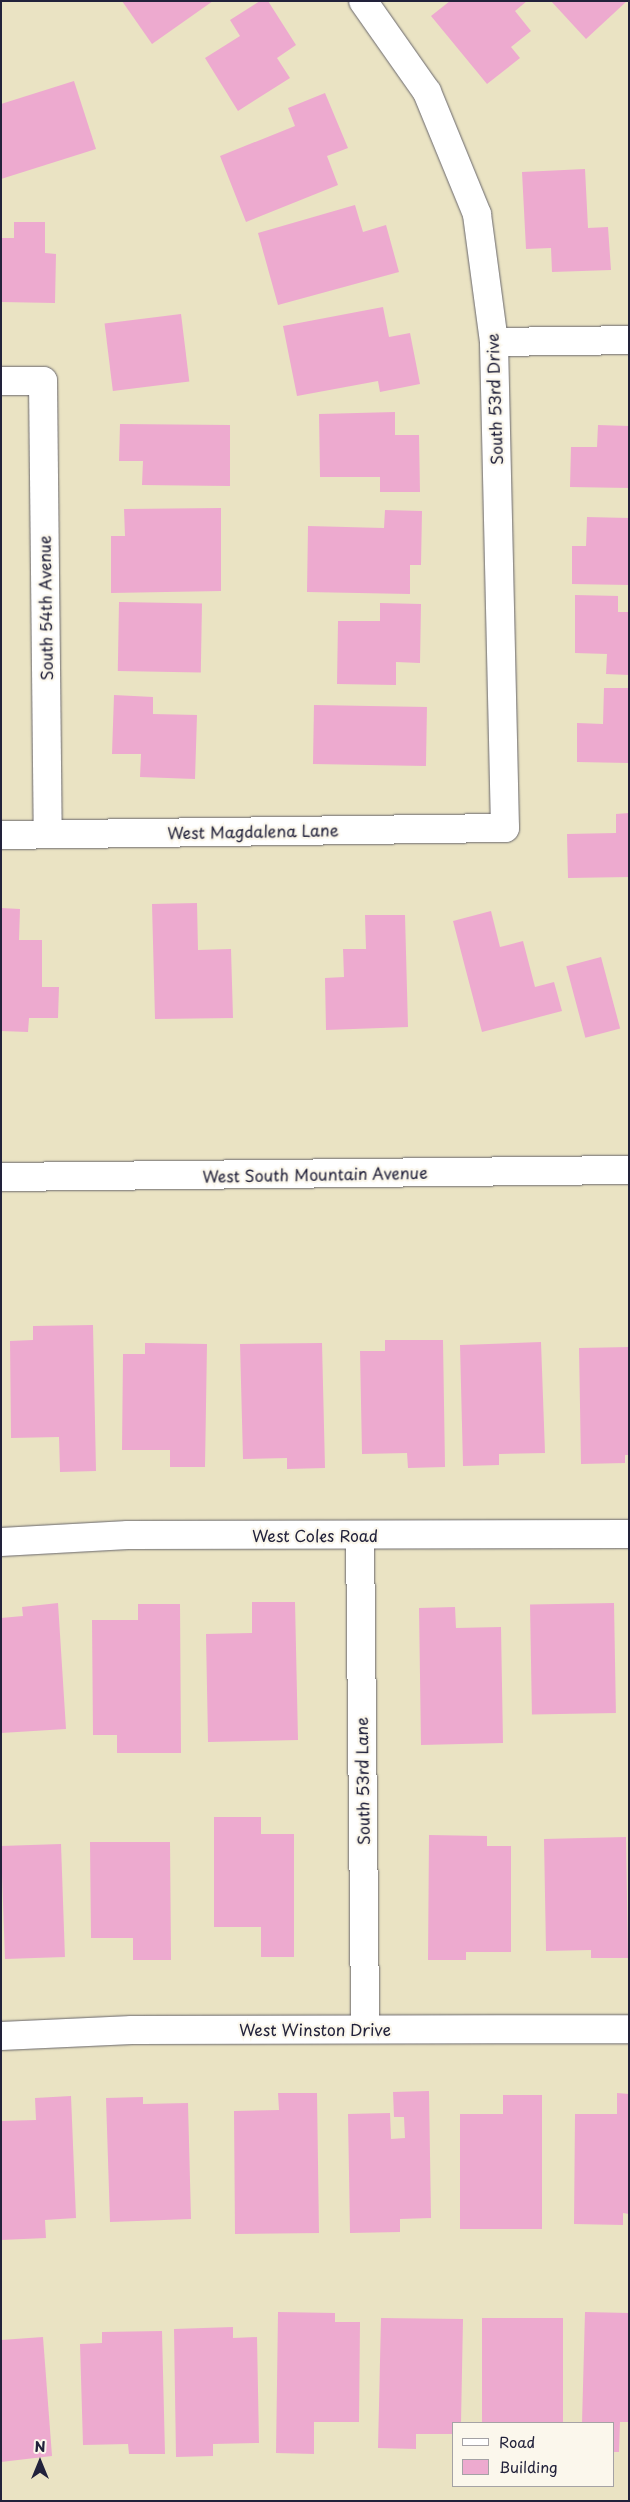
<!DOCTYPE html>
<style>
body{margin:0}
#map{position:relative;width:630px;height:2502px;overflow:hidden;background:#eae3c3;font-family:"Playpen Sans",sans-serif}
div>[style]{position:absolute}
.building>*{inset:0;background:#edaacf;transform-origin:0 0}
.roads{filter:drop-shadow(0 0 1px #68666b) drop-shadow(0 0 1px #68666b)}
.minor>*{height:28px;margin:-14px;padding:0 14px;transform-origin:14px;border-radius:14px;background:#fff}
span{translate:-50% -50%;white-space:nowrap;text-align:center;line-height:1.15;-webkit-text-stroke:4.5px #fbf7ec;paint-order:stroke}
.street-label{font-size:16px;color:#22223b}
.frame{position:absolute;inset:0;border:2px solid #22223b;pointer-events:none}
.legend{position:absolute;left:452px;top:2422px;width:162px;height:65px;box-sizing:border-box;background:#fbf7ec;border:1px solid #a4a2a5;margin:0;padding:6px 9px;list-style:none;font-size:15px;color:#22223b}
.legend li{display:flex;align-items:center;gap:10px;height:25px}
.legend b{width:25px;border:1px solid #a4a2a5}
.north{position:absolute;left:15px;top:2437px;width:50px;height:50px;-webkit-text-stroke:4px #fbf7ec;paint-order:stroke;rotate:0deg;font-size:14px;font-weight:700;line-height:20px;text-align:center;color:#22223b}
.north::after{content:'';display:block;margin:auto;width:18px;height:22px;background:#22223b;clip-path:polygon(50% 0,100% 100%,50% 72%,0 100%)}
</style>
<div id="map">
<div class="building">
<div style="clip-path:polygon(122px 1px,213px 1px,152px 44px)"></div>
<div style="clip-path:polygon(260px 1px,268px 1px,296px 45px,277px 58px,290px 78px,238px 111px,205px 58px,240px 36px,230px 20px)"></div>
<div style="clip-path:polygon(450px 1px,527px 1px,515px 11px,531px 31px,511px 47px,520px 58px,487px 84px,431px 16px)"></div>
<div style="clip-path:polygon(551px 1px,627px 1px,586px 39px)"></div>
<div style="clip-path:polygon(74px 81px,96px 149px,1px 179px,1px 104px)"></div>
<div style="clip-path:polygon(325px 93px,348px 148px,327px 156px,338px 185px,246px 222px,220px 156px,295px 126px,288px 108px)"></div>
<div style="clip-path:polygon(585px 169px,588px 228px,608px 227px,611px 270px,552px 272px,551px 248px,526px 249px,522px 172px)"></div>
<div style="clip-path:polygon(355px 205px,363px 232px,386px 225px,399px 272px,278px 305px,258px 233px)"></div>
<div style="clip-path:polygon(14px 222px,45px 222px,45px 253px,56px 254px,55px 303px,1px 302px,1px 238px,14px 238px)"></div>
<div style="clip-path:polygon(383px 307px,389px 337px,410px 333px,420px 384px,380px 392px,378px 381px,297px 396px,283px 326px)"></div>
<div style="left:181px;top:314px;width:68px;height:77px;rotate:83deg"></div>
<div style="clip-path:polygon(395px 412px,395px 435px,419px 435px,420px 492px,380px 492px,380px 477px,320px 477px,319px 414px)"></div>
<div style="clip-path:polygon(120px 424px,230px 425px,230px 486px,142px 485px,143px 461px,119px 461px)"></div>
<div style="clip-path:polygon(598px 425px,629px 426px,629px 488px,570px 487px,571px 447px,597px 447px)"></div>
<div style="clip-path:polygon(221px 508px,221px 591px,111px 593px,111px 536px,125px 536px,124px 509px)"></div>
<div style="clip-path:polygon(385px 510px,422px 511px,421px 565px,410px 565px,410px 594px,307px 592px,308px 526px,384px 528px)"></div>
<div style="clip-path:polygon(587px 517px,629px 518px,629px 585px,572px 584px,572px 546px,586px 546px)"></div>
<div style="clip-path:polygon(575px 595px,618px 596px,618px 612px,629px 612px,629px 675px,606px 674px,607px 654px,575px 653px)"></div>
<div style="left:119px;top:602px;width:83px;height:69px;rotate:1deg"></div>
<div style="clip-path:polygon(380px 603px,421px 604px,420px 663px,396px 662px,396px 685px,337px 684px,338px 621px,380px 621px)"></div>
<div style="clip-path:polygon(604px 688px,629px 688px,629px 763px,577px 762px,577px 723px,603px 724px)"></div>
<div style="clip-path:polygon(114px 695px,153px 697px,153px 714px,197px 715px,195px 779px,140px 777px,141px 754px,112px 754px)"></div>
<div style="left:314px;top:705px;width:113px;height:59px;rotate:1deg"></div>
<div style="clip-path:polygon(629px 813px,629px 877px,568px 878px,567px 834px,616px 833px,616px 814px)"></div>
<div style="clip-path:polygon(197px 903px,198px 950px,231px 949px,233px 1018px,155px 1019px,152px 904px)"></div>
<div style="clip-path:polygon(1px 908px,20px 909px,19px 940px,42px 940px,42px 987px,59px 987px,58px 1018px,29px 1018px,28px 1032px,1px 1031px)"></div>
<div style="clip-path:polygon(491px 911px,500px 947px,523px 941px,535px 987px,554px 982px,562px 1011px,482px 1032px,453px 921px)"></div>
<div style="clip-path:polygon(365px 915px,405px 915px,408px 1027px,326px 1030px,325px 978px,344px 977px,343px 949px,366px 949px)"></div>
<div style="left:601px;top:957px;width:74px;height:36px;rotate:75deg"></div>
<div style="clip-path:polygon(93px 1325px,96px 1471px,60px 1472px,59px 1437px,11px 1438px,10px 1341px,33px 1340px,33px 1326px)"></div>
<div style="clip-path:polygon(385px 1340px,443px 1340px,445px 1467px,408px 1468px,407px 1453px,362px 1454px,360px 1351px,385px 1351px)"></div>
<div style="clip-path:polygon(541px 1342px,545px 1453px,499px 1454px,499px 1465px,463px 1466px,460px 1345px)"></div>
<div style="clip-path:polygon(145px 1343px,207px 1344px,205px 1467px,170px 1467px,170px 1450px,122px 1450px,123px 1354px,145px 1354px)"></div>
<div style="clip-path:polygon(322px 1343px,325px 1468px,287px 1469px,287px 1458px,243px 1459px,240px 1344px)"></div>
<div style="clip-path:polygon(629px 1347px,629px 1455px,625px 1455px,625px 1463px,581px 1464px,579px 1348px)"></div>
<div style="clip-path:polygon(252px 1602px,295px 1602px,298px 1740px,208px 1742px,206px 1634px,252px 1633px)"></div>
<div style="clip-path:polygon(58px 1603px,66px 1729px,1px 1733px,1px 1618px,23px 1616px,22px 1607px)"></div>
<div style="left:614px;top:1603px;width:110px;height:84px;rotate:89deg"></div>
<div style="clip-path:polygon(138px 1604px,180px 1604px,181px 1753px,117px 1753px,117px 1735px,93px 1735px,92px 1620px,138px 1620px)"></div>
<div style="clip-path:polygon(455px 1607px,456px 1628px,501px 1627px,503px 1743px,421px 1745px,419px 1608px)"></div>
<div style="clip-path:polygon(214px 1817px,261px 1817px,261px 1834px,294px 1834px,294px 1957px,261px 1957px,261px 1927px,214px 1927px)"></div>
<div style="clip-path:polygon(429px 1835px,487px 1836px,487px 1846px,511px 1846px,511px 1952px,466px 1952px,466px 1960px,428px 1960px)"></div>
<div style="clip-path:polygon(626px 1837px,628px 1958px,591px 1958px,591px 1950px,546px 1951px,544px 1839px)"></div>
<div style="clip-path:polygon(90px 1842px,170px 1842px,171px 1960px,133px 1960px,133px 1938px,91px 1938px)"></div>
<div style="left:61px;top:1844px;width:113px;height:60px;rotate:88deg"></div>
<div style="clip-path:polygon(429px 2091px,431px 2218px,400px 2219px,400px 2232px,350px 2233px,348px 2114px,390px 2113px,391px 2139px,405px 2138px,404px 2117px,394px 2117px,393px 2092px)"></div>
<div style="clip-path:polygon(278px 2093px,317px 2093px,319px 2233px,235px 2234px,234px 2111px,279px 2110px)"></div>
<div style="clip-path:polygon(617px 2093px,629px 2094px,629px 2214px,623px 2213px,623px 2225px,574px 2224px,575px 2114px,617px 2114px)"></div>
<div style="clip-path:polygon(503px 2095px,542px 2095px,542px 2229px,460px 2229px,460px 2114px,503px 2114px)"></div>
<div style="clip-path:polygon(71px 2096px,76px 2218px,45px 2220px,46px 2238px,1px 2240px,1px 2121px,36px 2120px,35px 2098px)"></div>
<div style="clip-path:polygon(143px 2097px,143px 2104px,188px 2103px,191px 2219px,110px 2222px,106px 2098px)"></div>
<div style="clip-path:polygon(278px 2312px,335px 2313px,335px 2322px,360px 2322px,359px 2422px,314px 2422px,314px 2454px,276px 2453px)"></div>
<div style="clip-path:polygon(585px 2312px,629px 2313px,629px 2422px,620px 2422px,619px 2452px,614px 2452px,614px 2423px,582px 2423px)"></div>
<div style="clip-path:polygon(381px 2318px,463px 2319px,461px 2423px,454px 2423px,454px 2434px,416px 2434px,416px 2449px,378px 2448px)"></div>
<div style="left:482px;top:2318px;width:81px;height:105px"></div>
<div style="clip-path:polygon(233px 2327px,233px 2338px,257px 2337px,259px 2443px,213px 2444px,213px 2456px,176px 2457px,174px 2329px)"></div>
<div style="clip-path:polygon(162px 2331px,165px 2454px,129px 2454px,128px 2444px,83px 2445px,80px 2344px,102px 2343px,102px 2332px)"></div>
<div style="clip-path:polygon(43px 2337px,52px 2456px,1px 2462px,1px 2340px)"></div>
</div>
<div class="roads">
<div class="minor">
<div style="left:494px;top:342px;width:135px;rotate:-0.8deg"></div>
<div style="left:1px;top:381px;width:42px"></div>
<div style="left:43px;top:381px;width:453px;rotate:89.4deg"></div>
<div style="left:1px;top:835px;width:504px;rotate:-0.8deg"></div>
<div style="left:505px;top:828px;width:486px;rotate:-91.3deg"></div>
<div style="left:494px;top:342px;width:129px;rotate:-97.6deg"></div>
<div style="left:477px;top:214px;width:132px;rotate:-112.3deg"></div>
<div style="left:427px;top:92px;width:111px;rotate:-125.1deg"></div>
<div style="left:1px;top:1177px;width:628px;rotate:-0.64deg"></div>
<div style="left:360px;top:1535px;width:493px;rotate:89.4deg"></div>
<div style="left:1px;top:1542px;width:127px;rotate:-3.2deg"></div>
<div style="left:128px;top:1535px;width:501px;rotate:-0.11deg"></div>
<div style="left:1px;top:2036px;width:131px;rotate:-2.6deg"></div>
<div style="left:132px;top:2030px;width:497px;rotate:-0.1deg"></div>
</div>
</div>
<div class="street-label">
<span style="left:494px;top:399px;rotate:-92deg">South 53rd Drive</span>
<span style="left:45px;top:608px;rotate:-91deg">South 54th Avenue</span>
<span style="left:253px;top:831px;rotate:-1deg">West Magdalena Lane</span>
<span style="left:315px;top:1174px;rotate:-1deg">West South Mountain Avenue</span>
<span style="left:315px;top:1535px">West Coles Road</span>
<span style="left:362px;top:1781px;rotate:-91deg">South 53rd Lane</span>
<span style="left:315px;top:2029px">West Winston Drive</span>
</div>
<div class="frame"></div>
<ul class="legend">
<li><b style="height:6px;background:#fff"></b>Road</li>
<li><b style="height:14px;background:#edaacf"></b>Building</li>
</ul>
<div class="north">N</div>
</div>
